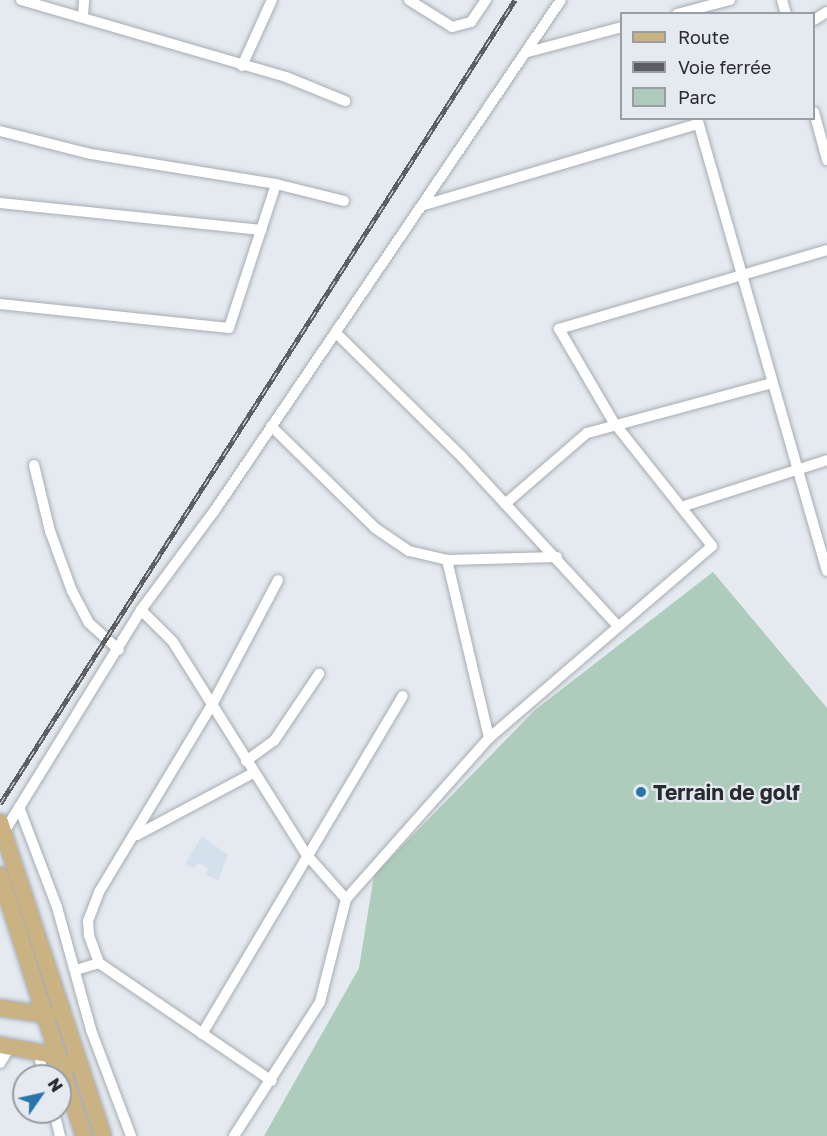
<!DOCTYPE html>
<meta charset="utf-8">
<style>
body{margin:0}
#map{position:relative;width:827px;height:1136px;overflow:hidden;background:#e4eaf0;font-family:"Golos Text",sans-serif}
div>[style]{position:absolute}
.built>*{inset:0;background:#d4e0ec}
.green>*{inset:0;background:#adccbc}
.roads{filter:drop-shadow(0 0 2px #a6acb2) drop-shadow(0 0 2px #a6acb2)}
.minor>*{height:10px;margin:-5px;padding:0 5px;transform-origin:5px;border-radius:5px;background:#fff}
.primary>*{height:16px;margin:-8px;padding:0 8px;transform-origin:8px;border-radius:8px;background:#cab283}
.rail>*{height:5px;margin-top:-2.5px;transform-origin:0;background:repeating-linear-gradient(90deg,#e4eaf0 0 9px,#5b5e62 0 18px);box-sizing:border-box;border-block:2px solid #5b5e62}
.dots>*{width:16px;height:16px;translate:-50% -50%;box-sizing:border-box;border:3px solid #e4eaf0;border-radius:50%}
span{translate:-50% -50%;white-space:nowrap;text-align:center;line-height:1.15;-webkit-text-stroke:4.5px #e4eaf0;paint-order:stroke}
.poi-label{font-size:21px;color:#292b2e;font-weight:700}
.left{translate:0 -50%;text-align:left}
.legend{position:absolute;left:620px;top:12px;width:195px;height:108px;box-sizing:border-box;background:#e4eaf0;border:2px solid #999ea2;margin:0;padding:8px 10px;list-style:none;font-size:18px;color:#292b2e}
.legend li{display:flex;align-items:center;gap:12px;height:30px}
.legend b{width:30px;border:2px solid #999ea2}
.north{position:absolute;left:12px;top:1064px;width:60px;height:60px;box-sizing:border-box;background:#e4eaf0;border:2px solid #999ea2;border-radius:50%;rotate:56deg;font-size:16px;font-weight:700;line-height:24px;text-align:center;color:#292b2e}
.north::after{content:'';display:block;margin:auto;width:21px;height:27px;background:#2a75a8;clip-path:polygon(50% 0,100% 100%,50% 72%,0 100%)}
</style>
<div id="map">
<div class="built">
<div style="clip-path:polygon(202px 836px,228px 855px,218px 880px,206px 875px,208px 868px,198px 863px,193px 868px,185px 864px)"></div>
</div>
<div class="green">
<div style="clip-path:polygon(713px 572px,827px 708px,827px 1136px,264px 1136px,359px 968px,374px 875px,535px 710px)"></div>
</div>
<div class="roads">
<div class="minor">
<div style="left:21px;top:0;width:276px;rotate:16.2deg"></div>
<div style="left:286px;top:77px;width:64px;rotate:22.1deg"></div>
<div style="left:409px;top:0;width:51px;rotate:32.1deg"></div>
<div style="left:452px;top:27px;width:20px;rotate:-15deg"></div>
<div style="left:471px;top:22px;width:27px;rotate:-56deg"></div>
<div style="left:782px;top:0;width:15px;rotate:74deg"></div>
<div style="left:677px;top:14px;width:55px;rotate:-14.8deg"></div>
<div style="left:83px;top:16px;width:16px;rotate:-86deg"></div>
<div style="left:814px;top:20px;width:15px;rotate:-32deg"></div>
<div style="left:528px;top:52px;width:97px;rotate:-14.9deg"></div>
<div style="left:242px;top:66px;width:72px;rotate:-65.6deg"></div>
<div style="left:814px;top:112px;width:50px;rotate:74.8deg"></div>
<div style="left:697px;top:118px;width:471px;rotate:74deg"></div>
<div style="left:0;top:131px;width:94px;rotate:14.2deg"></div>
<div style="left:91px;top:154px;width:187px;rotate:9.2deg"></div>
<div style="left:276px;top:184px;width:70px;rotate:14deg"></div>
<div style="left:0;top:203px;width:263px;rotate:5.9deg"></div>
<div style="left:424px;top:205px;width:286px;rotate:-16.5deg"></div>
<div style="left:0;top:304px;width:230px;rotate:6deg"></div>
<div style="left:229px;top:328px;width:151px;rotate:-71.9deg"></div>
<div style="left:336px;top:333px;width:177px;rotate:44.5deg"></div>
<div style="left:462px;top:457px;width:229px;rotate:47.3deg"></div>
<div style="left:271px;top:426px;width:146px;rotate:44.4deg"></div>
<div style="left:375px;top:528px;width:41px;rotate:34.1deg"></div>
<div style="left:409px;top:551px;width:39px;rotate:13deg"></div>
<div style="left:447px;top:560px;width:110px;rotate:-1.6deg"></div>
<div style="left:34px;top:465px;width:68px;rotate:76.4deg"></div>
<div style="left:50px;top:531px;width:64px;rotate:69.9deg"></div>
<div style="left:72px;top:591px;width:36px;rotate:62deg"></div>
<div style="left:89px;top:623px;width:40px;rotate:42deg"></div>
<div style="left:505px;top:504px;width:108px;rotate:-40.9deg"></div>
<div style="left:587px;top:433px;width:192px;rotate:-15.1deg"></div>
<div style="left:681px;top:507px;width:153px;rotate:-17.8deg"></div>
<div style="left:447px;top:560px;width:183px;rotate:76.7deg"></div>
<div style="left:141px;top:610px;width:45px;rotate:45deg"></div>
<div style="left:173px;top:642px;width:250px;rotate:57.9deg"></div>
<div style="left:306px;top:854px;width:60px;rotate:48.4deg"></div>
<div style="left:246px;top:761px;width:34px;rotate:-36deg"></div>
<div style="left:274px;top:741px;width:81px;rotate:-56.1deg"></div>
<div style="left:19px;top:807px;width:107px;rotate:69.2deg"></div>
<div style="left:57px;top:907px;width:128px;rotate:74.5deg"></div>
<div style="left:91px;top:1030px;width:113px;rotate:69.3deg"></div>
<div style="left:4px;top:832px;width:261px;rotate:-58.3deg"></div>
<div style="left:141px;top:610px;width:124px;rotate:-53.5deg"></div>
<div style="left:215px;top:510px;width:616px;rotate:-55.85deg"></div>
<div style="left:137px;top:835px;width:132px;rotate:-28.1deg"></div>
<div style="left:99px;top:963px;width:30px;rotate:-110deg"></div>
<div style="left:89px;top:935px;width:14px;rotate:-94deg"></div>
<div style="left:88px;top:921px;width:31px;rotate:-69deg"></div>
<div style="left:99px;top:892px;width:221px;rotate:-58.9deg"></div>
<div style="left:213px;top:703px;width:139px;rotate:-62.1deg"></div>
<div style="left:76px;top:970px;width:24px;rotate:-17deg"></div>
<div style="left:99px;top:963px;width:209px;rotate:34.3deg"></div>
<div style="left:202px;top:1034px;width:393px;rotate:-59.3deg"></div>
<div style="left:38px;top:1052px;width:25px;rotate:76deg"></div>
<div style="left:0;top:1063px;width:19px;rotate:-58deg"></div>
<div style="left:54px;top:1112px;width:25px;rotate:76deg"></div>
<div style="left:234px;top:1136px;width:159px;rotate:-57.3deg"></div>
<div style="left:320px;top:1002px;width:106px;rotate:-75.8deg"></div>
<div style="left:346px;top:899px;width:215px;rotate:-48.4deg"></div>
<div style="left:489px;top:738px;width:294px;rotate:-40.7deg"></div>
<div style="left:712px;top:546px;width:157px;rotate:-128.5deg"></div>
<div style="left:614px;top:423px;width:109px;rotate:-120.3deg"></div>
<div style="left:559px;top:329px;width:279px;rotate:-16.4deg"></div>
</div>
<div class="primary">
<div style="left:0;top:822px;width:330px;rotate:71.8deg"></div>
<div style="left:0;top:875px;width:274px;rotate:72.2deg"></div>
<div style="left:0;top:1008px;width:49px;rotate:8.3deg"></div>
<div style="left:0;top:1045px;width:49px;rotate:10.6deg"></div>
<div style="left:48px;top:1054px;width:22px;rotate:30deg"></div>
</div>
</div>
<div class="rail">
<div style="left:0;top:804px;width:955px;rotate:-57.36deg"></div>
</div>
<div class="dots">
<div style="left:641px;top:792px;background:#2a75a8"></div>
</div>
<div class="poi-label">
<span class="left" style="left:653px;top:792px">Terrain de golf</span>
</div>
<ul class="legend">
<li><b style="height:8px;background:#cab283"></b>Route</li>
<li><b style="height:8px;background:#5b5e62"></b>Voie ferrée</li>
<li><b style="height:16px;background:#adccbc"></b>Parc</li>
</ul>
<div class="north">N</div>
</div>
